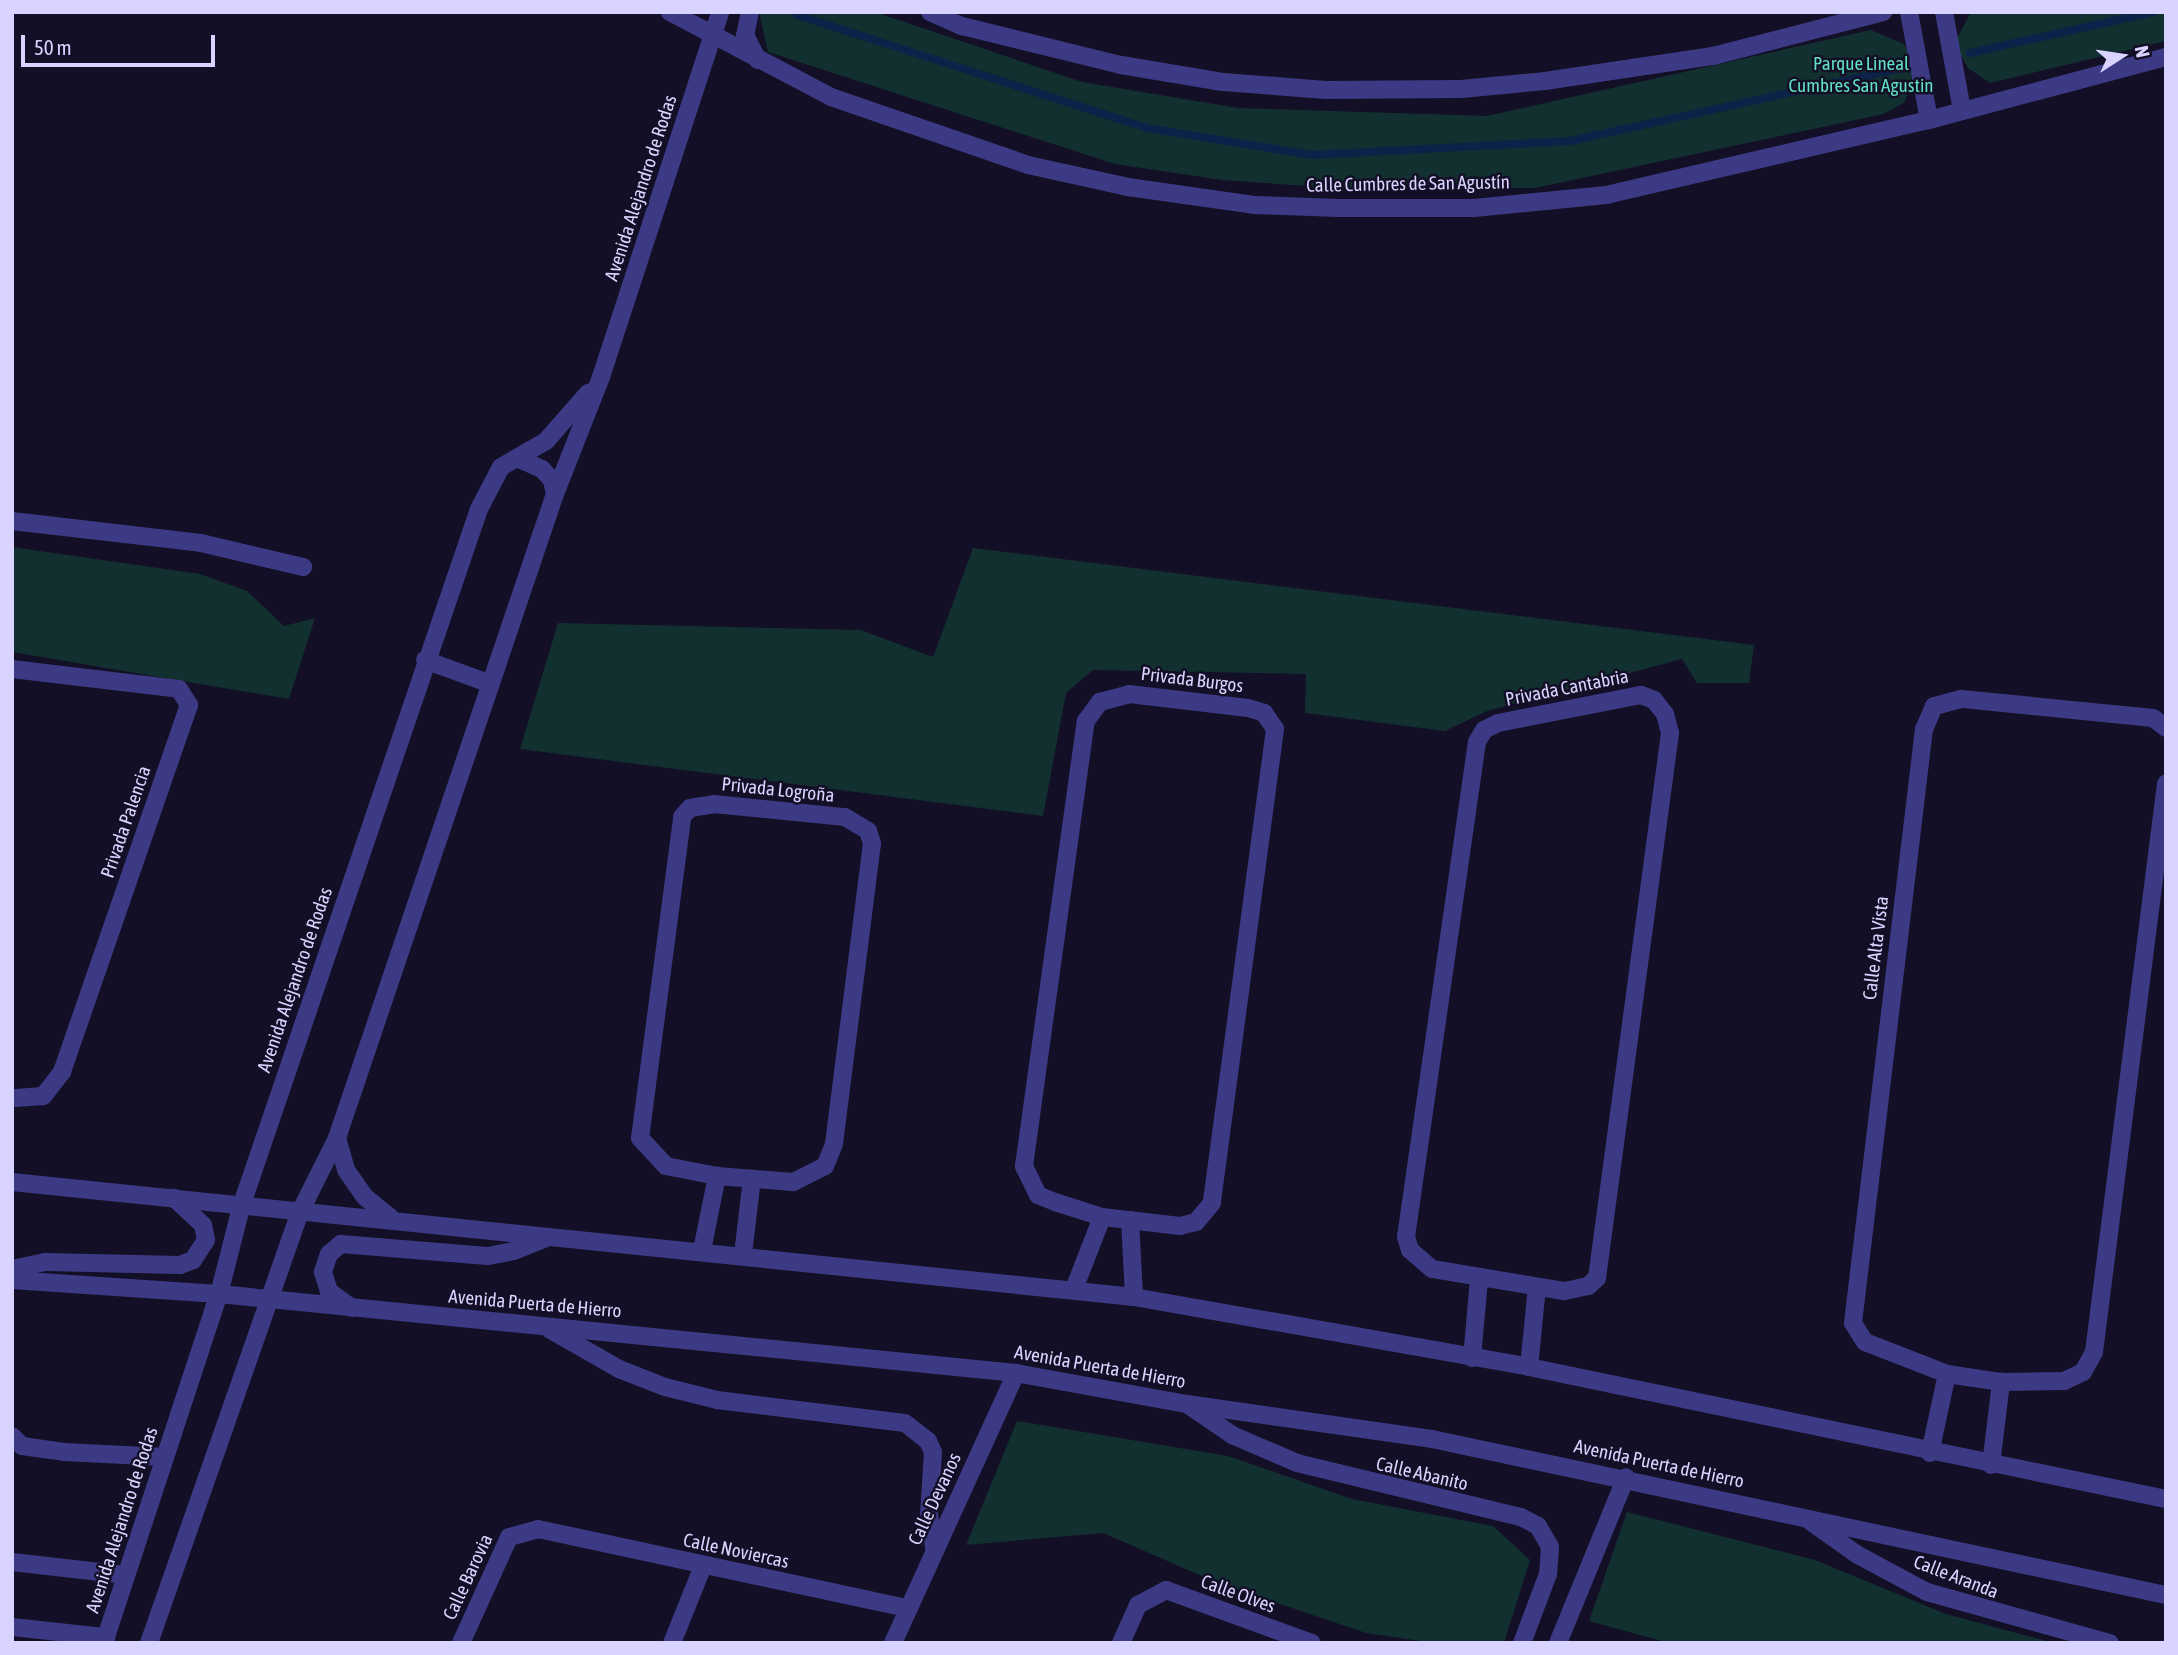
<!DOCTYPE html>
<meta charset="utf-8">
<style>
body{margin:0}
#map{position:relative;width:2178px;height:1655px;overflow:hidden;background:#130f26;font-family:"Asap Condensed",sans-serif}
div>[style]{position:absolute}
.green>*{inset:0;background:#12302f}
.stream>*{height:8px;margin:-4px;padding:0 4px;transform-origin:4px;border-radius:4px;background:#0c2248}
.minor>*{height:18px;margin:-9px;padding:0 9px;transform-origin:9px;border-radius:9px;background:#3d3a85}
span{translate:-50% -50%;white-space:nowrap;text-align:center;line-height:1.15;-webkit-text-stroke:5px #130f26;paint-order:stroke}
.park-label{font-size:19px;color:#5fe0c0}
.street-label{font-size:19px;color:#d9d4ff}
.frame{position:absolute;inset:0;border:14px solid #d9d4ff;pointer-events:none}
.north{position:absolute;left:2087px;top:21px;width:70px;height:70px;-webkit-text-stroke:5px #130f26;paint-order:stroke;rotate:78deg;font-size:19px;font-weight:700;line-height:28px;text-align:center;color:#d9d4ff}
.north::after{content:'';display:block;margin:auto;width:24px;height:32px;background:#d9d4ff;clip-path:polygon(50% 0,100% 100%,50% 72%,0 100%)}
.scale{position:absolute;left:21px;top:35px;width:194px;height:32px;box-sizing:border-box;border:4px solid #d9d4ff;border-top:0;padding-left:9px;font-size:21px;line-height:24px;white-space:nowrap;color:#d9d4ff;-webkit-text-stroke:5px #130f26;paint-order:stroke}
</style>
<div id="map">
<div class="green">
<div style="clip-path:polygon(759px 12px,875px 12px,1082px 82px,1238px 108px,1487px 116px,1871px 30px,1904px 44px,1913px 60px,1912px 79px,1905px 102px,1884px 114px,1535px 188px,1335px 188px,1222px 180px,1115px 164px,768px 52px)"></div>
<div style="clip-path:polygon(1971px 12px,2166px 12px,2166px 41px,1990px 83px,1968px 68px,1958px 50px,1957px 38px)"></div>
<div style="clip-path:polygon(12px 547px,200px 574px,247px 591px,284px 626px,315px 618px,289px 699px,12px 652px)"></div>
<div style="clip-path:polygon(973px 548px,1754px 645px,1749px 683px,1697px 683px,1682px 659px,1487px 711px,1445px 731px,1305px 713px,1306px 674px,1093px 670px,1066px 693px,1043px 816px,520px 749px,558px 623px,861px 630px,933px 657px)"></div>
<div style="clip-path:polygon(1017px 1421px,1228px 1456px,1352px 1499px,1493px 1526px,1530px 1560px,1504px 1643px,1435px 1643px,1366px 1633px,1218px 1583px,1103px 1533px,966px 1545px)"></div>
<div style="clip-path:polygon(1627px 1512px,1815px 1560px,1946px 1614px,2054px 1643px,1669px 1643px,1589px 1621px)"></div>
</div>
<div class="stream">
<div style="left:797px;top:15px;width:367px;rotate:17.9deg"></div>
<div style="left:1146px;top:128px;width:169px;rotate:9.2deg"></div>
<div style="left:1313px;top:155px;width:257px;rotate:-3.1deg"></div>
<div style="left:1570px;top:141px;width:349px;rotate:-12.4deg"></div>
<div style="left:1970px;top:53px;width:189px;rotate:-12.6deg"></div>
</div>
<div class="minor">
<div style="left:670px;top:12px;width:182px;rotate:27.8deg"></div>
<div style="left:831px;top:97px;width:208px;rotate:19deg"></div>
<div style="left:1028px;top:165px;width:102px;rotate:12.4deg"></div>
<div style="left:1128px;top:187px;width:127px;rotate:8.1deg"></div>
<div style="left:1254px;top:205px;width:84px;rotate:2deg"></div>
<div style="left:1338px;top:208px;width:136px"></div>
<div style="left:1474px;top:208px;width:133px;rotate:-5.6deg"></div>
<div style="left:1606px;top:195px;width:332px;rotate:-13.1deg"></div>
<div style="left:1929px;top:120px;width:245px;rotate:-14.9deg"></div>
<div style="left:750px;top:12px;width:24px;rotate:102deg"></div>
<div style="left:745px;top:35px;width:28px;rotate:63deg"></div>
<div style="left:930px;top:12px;width:35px;rotate:24deg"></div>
<div style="left:962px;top:26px;width:164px;rotate:13.8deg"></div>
<div style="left:1121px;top:65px;width:103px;rotate:9.5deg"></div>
<div style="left:1223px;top:82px;width:103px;rotate:4.4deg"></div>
<div style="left:1326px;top:90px;width:135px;rotate:-0.4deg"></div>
<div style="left:1461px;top:89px;width:84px;rotate:-5.4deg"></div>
<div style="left:1545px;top:81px;width:170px;rotate:-8.5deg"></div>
<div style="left:1713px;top:56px;width:176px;rotate:-14.5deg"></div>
<div style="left:1909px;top:12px;width:110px;rotate:79.5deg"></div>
<div style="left:1944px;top:12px;width:100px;rotate:79.6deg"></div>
<div style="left:517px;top:458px;width:27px;rotate:24deg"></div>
<div style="left:542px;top:469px;width:15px;rotate:48deg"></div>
<div style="left:552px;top:480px;width:14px;rotate:78deg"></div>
<div style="left:12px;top:521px;width:190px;rotate:6.6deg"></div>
<div style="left:201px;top:543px;width:105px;rotate:13.2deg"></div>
<div style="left:425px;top:660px;width:70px;rotate:20deg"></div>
<div style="left:12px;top:669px;width:168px;rotate:6.8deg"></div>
<div style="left:179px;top:689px;width:19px;rotate:58deg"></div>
<div style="left:189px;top:705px;width:388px;rotate:109.1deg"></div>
<div style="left:62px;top:1072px;width:31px;rotate:128deg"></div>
<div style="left:43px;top:1096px;width:31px;rotate:176deg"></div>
<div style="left:1129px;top:694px;width:120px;rotate:6.7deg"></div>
<div style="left:1248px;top:708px;width:17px;rotate:17deg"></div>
<div style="left:1264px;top:713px;width:19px;rotate:55deg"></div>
<div style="left:1275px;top:729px;width:478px;rotate:97.6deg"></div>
<div style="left:1212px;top:1203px;width:25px;rotate:130deg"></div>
<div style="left:1196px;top:1222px;width:16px;rotate:166deg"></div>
<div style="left:1180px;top:1226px;width:79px;rotate:-173.4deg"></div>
<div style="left:1102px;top:1217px;width:49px;rotate:-162.3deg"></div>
<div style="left:1055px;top:1202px;width:18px;rotate:-158deg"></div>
<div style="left:1038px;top:1195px;width:32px;rotate:-116deg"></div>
<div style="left:1024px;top:1166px;width:449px;rotate:-82.1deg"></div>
<div style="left:1086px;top:721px;width:24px;rotate:-54deg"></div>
<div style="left:1100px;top:702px;width:30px;rotate:-15deg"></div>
<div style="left:1641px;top:695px;width:14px;rotate:21deg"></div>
<div style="left:1654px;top:700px;width:18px;rotate:52deg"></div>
<div style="left:1665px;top:714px;width:20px;rotate:75deg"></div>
<div style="left:1670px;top:733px;width:550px;rotate:97.63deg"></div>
<div style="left:1597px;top:1278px;width:12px;rotate:138deg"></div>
<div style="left:1588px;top:1286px;width:25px;rotate:168deg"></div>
<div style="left:1564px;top:1291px;width:134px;rotate:-170.5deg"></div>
<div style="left:1432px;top:1269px;width:29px;rotate:-139deg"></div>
<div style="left:1410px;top:1250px;width:14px;rotate:-107deg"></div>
<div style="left:1406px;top:1237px;width:500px;rotate:-81.84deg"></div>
<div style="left:1477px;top:742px;width:14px;rotate:-60deg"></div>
<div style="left:1484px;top:730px;width:16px;rotate:-27deg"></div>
<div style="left:1498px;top:723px;width:146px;rotate:-11.1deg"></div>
<div style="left:2166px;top:728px;width:16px;rotate:-142deg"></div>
<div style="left:2153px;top:718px;width:193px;rotate:-174.3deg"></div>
<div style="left:1961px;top:699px;width:28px;rotate:165deg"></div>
<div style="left:1934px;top:706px;width:25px;rotate:113deg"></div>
<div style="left:1924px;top:729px;width:598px;rotate:96.82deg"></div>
<div style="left:1853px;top:1323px;width:22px;rotate:58deg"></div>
<div style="left:1865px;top:1342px;width:88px;rotate:21.3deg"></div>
<div style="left:1947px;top:1374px;width:55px;rotate:8.4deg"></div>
<div style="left:2001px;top:1382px;width:63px;rotate:-0.9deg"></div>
<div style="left:2064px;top:1381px;width:21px;rotate:-25deg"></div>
<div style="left:2083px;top:1372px;width:23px;rotate:-61deg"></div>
<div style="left:2094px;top:1352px;width:573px;rotate:-82.78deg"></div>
<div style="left:714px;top:804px;width:132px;rotate:5.7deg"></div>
<div style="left:845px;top:817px;width:27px;rotate:31deg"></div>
<div style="left:868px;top:831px;width:13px;rotate:72deg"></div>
<div style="left:872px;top:843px;width:303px;rotate:97.2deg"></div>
<div style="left:834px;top:1144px;width:24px;rotate:112deg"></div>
<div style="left:825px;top:1166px;width:36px;rotate:153deg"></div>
<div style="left:793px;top:1182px;width:76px;rotate:-175.5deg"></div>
<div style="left:717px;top:1176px;width:52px;rotate:-168.9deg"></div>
<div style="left:666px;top:1166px;width:38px;rotate:-133deg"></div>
<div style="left:640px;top:1138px;width:324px;rotate:-82.5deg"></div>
<div style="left:682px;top:817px;width:12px;rotate:-48deg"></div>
<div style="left:690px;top:808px;width:24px;rotate:-9deg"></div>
<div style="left:337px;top:1138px;width:33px;rotate:74deg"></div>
<div style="left:346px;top:1170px;width:33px;rotate:55deg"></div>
<div style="left:365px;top:1197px;width:33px;rotate:39deg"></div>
<div style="left:12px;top:1182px;width:1128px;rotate:5.85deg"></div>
<div style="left:1134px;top:1297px;width:401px;rotate:10deg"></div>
<div style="left:1529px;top:1367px;width:651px;rotate:11.71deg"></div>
<div style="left:1130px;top:1220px;width:77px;rotate:87deg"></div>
<div style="left:702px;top:1250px;width:76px;rotate:-78.5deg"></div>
<div style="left:743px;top:1254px;width:76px;rotate:-83.2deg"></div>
<div style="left:12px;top:1269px;width:35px;rotate:-12deg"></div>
<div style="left:46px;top:1262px;width:134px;rotate:1.3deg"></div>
<div style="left:180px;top:1265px;width:14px;rotate:-21deg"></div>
<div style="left:193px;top:1260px;width:24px;rotate:-57deg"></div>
<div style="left:206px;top:1240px;width:15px;rotate:-101deg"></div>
<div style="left:203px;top:1225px;width:40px;rotate:-137deg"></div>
<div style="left:12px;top:1280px;width:207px;rotate:3.9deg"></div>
<div style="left:219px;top:1294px;width:801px;rotate:5.66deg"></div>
<div style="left:1016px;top:1373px;width:174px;rotate:10.3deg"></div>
<div style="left:1187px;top:1404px;width:247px;rotate:8.1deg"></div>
<div style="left:1432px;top:1439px;width:750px;rotate:12deg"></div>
<div style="left:1074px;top:1289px;width:77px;rotate:-68.7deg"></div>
<div style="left:352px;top:1308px;width:29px;rotate:-144deg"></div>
<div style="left:329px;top:1291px;width:20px;rotate:-108deg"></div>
<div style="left:323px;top:1272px;width:19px;rotate:-72deg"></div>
<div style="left:329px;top:1254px;width:16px;rotate:-40deg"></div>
<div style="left:341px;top:1244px;width:147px;rotate:4.7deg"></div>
<div style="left:488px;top:1256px;width:26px;rotate:-11deg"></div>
<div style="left:514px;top:1251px;width:37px;rotate:-22deg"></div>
<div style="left:549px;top:1329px;width:81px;rotate:29.7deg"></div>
<div style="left:619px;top:1369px;width:49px;rotate:21.4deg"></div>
<div style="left:665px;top:1387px;width:54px;rotate:14deg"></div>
<div style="left:717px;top:1400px;width:189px;rotate:7deg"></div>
<div style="left:905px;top:1423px;width:29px;rotate:38deg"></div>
<div style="left:928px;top:1441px;width:12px;rotate:66deg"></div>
<div style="left:933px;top:1452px;width:63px;rotate:93.6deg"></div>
<div style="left:929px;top:1515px;width:36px;rotate:81deg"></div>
<div style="left:1472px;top:1358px;width:79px;rotate:-84.9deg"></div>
<div style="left:1529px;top:1367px;width:80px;rotate:-84.3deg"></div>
<div style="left:1190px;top:1406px;width:51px;rotate:34.6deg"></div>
<div style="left:1232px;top:1435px;width:71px;rotate:23.3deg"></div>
<div style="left:1297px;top:1463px;width:230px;rotate:13.6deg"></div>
<div style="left:1521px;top:1517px;width:19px;rotate:28deg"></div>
<div style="left:1538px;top:1526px;width:24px;rotate:60deg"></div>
<div style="left:1550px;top:1547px;width:27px;rotate:94deg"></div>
<div style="left:1548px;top:1574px;width:74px;rotate:110.6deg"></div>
<div style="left:12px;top:1436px;width:14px;rotate:45deg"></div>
<div style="left:22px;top:1446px;width:42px;rotate:8.1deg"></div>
<div style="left:64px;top:1452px;width:101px;rotate:2.8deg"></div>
<div style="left:1930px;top:1453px;width:81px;rotate:-77.9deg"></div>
<div style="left:1991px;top:1465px;width:84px;rotate:-83.1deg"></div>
<div style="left:1811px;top:1522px;width:57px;rotate:35.1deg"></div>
<div style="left:1858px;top:1555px;width:78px;rotate:28.2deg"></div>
<div style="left:1927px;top:1592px;width:190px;rotate:15.6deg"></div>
<div style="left:12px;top:1562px;width:115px;rotate:6.5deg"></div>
<div style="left:12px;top:1627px;width:95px;rotate:6.1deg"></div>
<div style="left:104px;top:1643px;width:367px;rotate:-71.8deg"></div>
<div style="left:219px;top:1294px;width:93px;rotate:-75.7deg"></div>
<div style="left:242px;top:1204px;width:734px;rotate:-71.17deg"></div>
<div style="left:479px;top:509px;width:47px;rotate:-62.4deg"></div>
<div style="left:501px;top:467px;width:52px;rotate:-30deg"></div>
<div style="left:546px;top:441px;width:64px;rotate:-48.8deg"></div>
<div style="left:149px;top:1643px;width:459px;rotate:-70.7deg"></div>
<div style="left:301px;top:1210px;width:80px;rotate:-63.4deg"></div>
<div style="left:337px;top:1138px;width:680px;rotate:-71.3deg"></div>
<div style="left:555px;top:494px;width:126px;rotate:-68.5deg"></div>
<div style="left:601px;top:377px;width:384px;rotate:-71.9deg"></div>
<div style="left:461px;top:1643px;width:116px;rotate:-65.6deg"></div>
<div style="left:509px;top:1537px;width:30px;rotate:-15deg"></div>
<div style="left:538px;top:1529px;width:377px;rotate:12.1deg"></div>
<div style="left:672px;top:1643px;width:83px;rotate:-68.1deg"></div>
<div style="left:893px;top:1643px;width:297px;rotate:-65.5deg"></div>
<div style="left:1121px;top:1643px;width:42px;rotate:-65.9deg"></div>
<div style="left:1138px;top:1605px;width:32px;rotate:-28deg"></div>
<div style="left:1166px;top:1590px;width:155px;rotate:20deg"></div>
<div style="left:1558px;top:1643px;width:179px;rotate:-67.7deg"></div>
</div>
<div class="park-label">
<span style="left:1861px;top:75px">Parque Lineal<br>Cumbres San Agustin</span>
</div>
<div class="street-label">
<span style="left:1408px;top:184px;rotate:-1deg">Calle Cumbres de San Agustín</span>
<span style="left:641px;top:188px;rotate:-72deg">Avenida Alejandro de Rodas</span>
<span style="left:1192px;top:680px;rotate:7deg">Privada Burgos</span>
<span style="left:1567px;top:688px;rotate:-11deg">Privada Cantabria</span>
<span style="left:778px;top:790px;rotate:6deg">Privada Logroña</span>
<span style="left:126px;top:822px;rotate:-71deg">Privada Palencia</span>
<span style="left:1876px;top:948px;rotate:-83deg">Calle Alta Vista</span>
<span style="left:295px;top:980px;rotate:-71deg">Avenida Alejandro de Rodas</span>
<span style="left:535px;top:1304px;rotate:5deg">Avenida Puerta de Hierro</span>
<span style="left:1100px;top:1367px;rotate:10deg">Avenida Puerta de Hierro</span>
<span style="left:1659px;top:1464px;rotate:12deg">Avenida Puerta de Hierro</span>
<span style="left:1422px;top:1474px;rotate:13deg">Calle Abanito</span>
<span style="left:935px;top:1499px;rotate:-65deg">Calle Devanos</span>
<span style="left:122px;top:1520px;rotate:-72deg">Avenida Alejandro de Rodas</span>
<span style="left:736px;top:1551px;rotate:12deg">Calle Noviercas</span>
<span style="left:468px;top:1577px;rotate:-65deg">Calle Barovia</span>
<span style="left:1956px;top:1577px;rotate:21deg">Calle Aranda</span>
<span style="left:1238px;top:1594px;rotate:20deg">Calle Olves</span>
</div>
<div class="frame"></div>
<div class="north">N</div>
<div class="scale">50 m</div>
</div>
